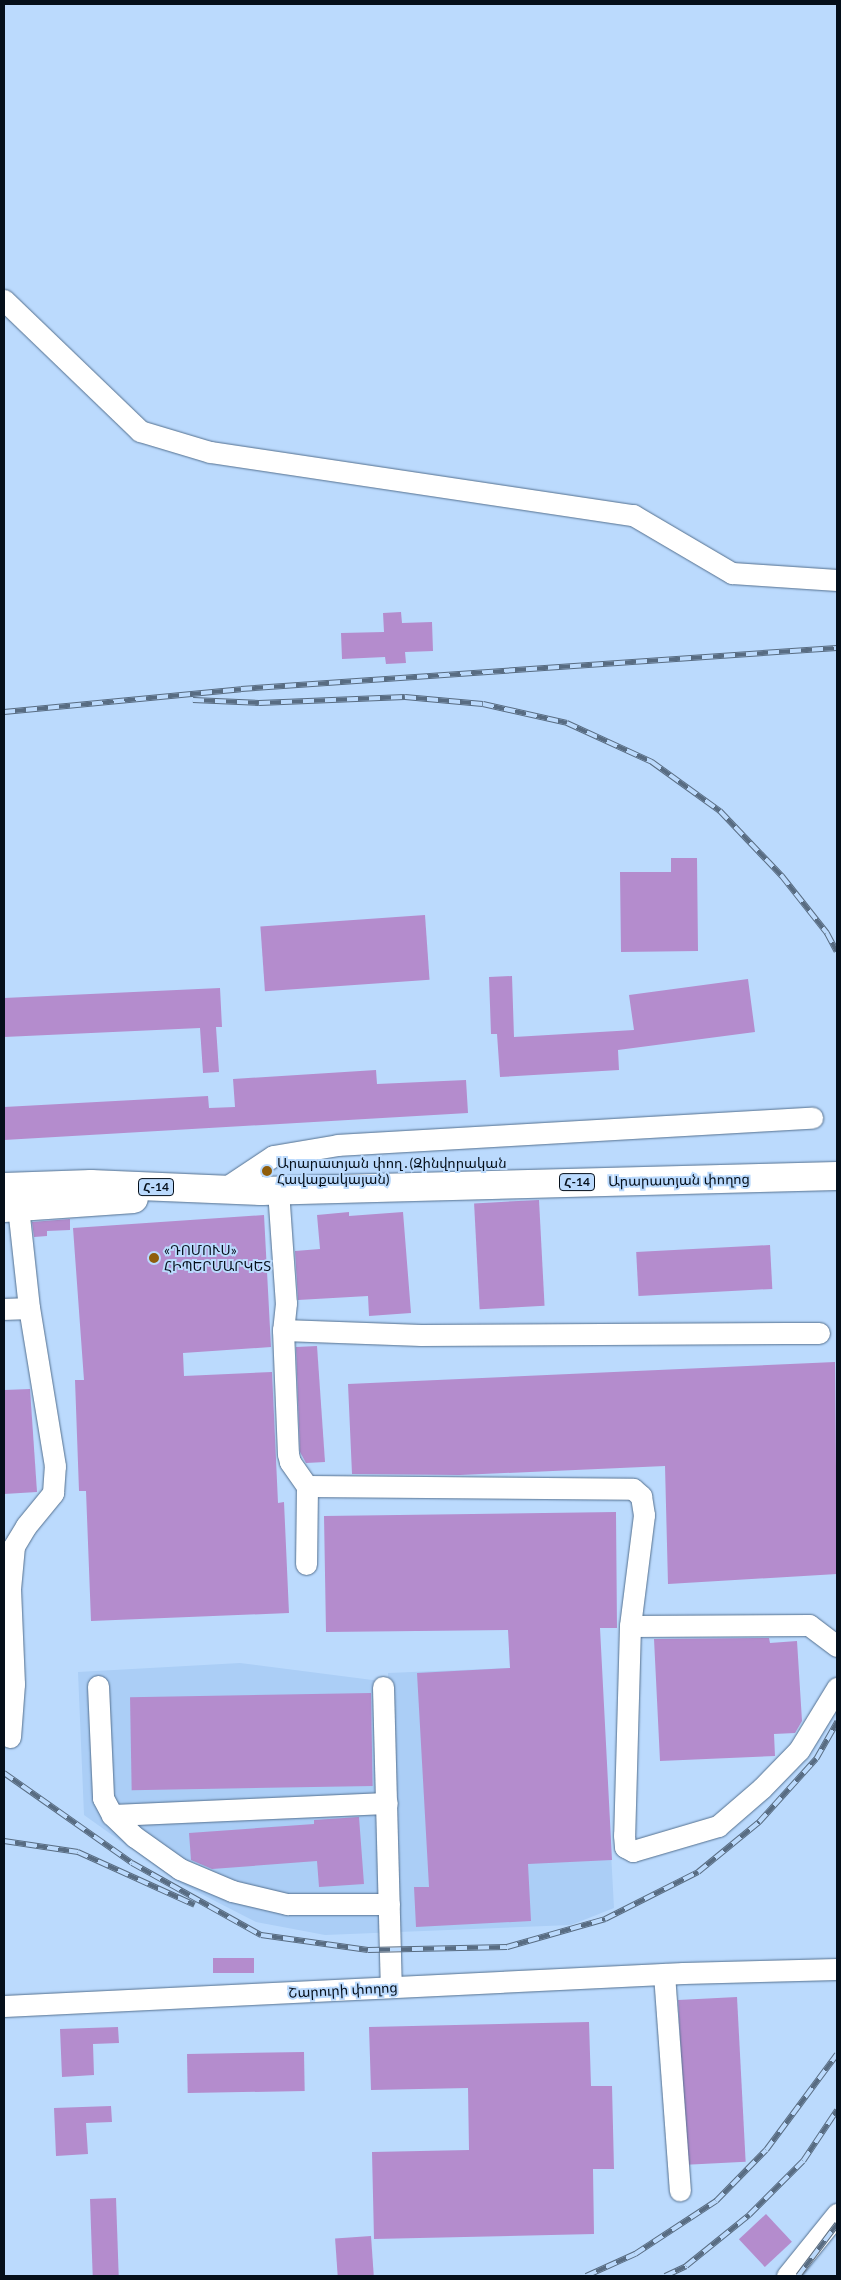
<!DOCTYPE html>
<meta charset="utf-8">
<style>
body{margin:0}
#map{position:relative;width:841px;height:2280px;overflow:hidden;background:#bbdafd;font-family:Lato,"Noto Sans Armenian",sans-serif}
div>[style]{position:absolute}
.built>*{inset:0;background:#abcef6}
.building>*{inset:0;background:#b48ccd;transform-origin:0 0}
.roads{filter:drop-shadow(0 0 1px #54708f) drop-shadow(0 0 1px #54708f)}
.minor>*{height:21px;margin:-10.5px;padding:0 10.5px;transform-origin:10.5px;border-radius:10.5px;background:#fff}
.major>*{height:28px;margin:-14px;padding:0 14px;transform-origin:14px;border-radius:14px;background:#fff}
.rail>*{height:5.5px;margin-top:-2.75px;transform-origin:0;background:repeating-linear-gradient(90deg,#bbdafd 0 11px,#586c82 0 22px);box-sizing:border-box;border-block:1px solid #586c82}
.dots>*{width:14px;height:14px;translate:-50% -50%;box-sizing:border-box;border:2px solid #bbdafd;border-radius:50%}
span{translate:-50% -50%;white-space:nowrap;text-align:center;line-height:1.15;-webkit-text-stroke:4px #bbdafd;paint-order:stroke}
.shield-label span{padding:1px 4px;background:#bbdafd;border:1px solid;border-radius:4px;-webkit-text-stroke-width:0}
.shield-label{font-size:12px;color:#050f1a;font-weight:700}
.poi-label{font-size:14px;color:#050f1a}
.left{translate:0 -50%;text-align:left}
.street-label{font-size:14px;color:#050f1a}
.frame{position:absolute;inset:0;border:5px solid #050f1a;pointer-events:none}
</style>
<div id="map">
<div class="built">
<div style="clip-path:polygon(600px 1646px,614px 1908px,571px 1925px,325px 1935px,256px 1922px,178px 1882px,84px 1815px,78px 1672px,240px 1663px,388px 1682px,388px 1673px,510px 1668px,509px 1650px)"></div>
</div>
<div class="building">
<div style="clip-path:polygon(401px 612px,402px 623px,432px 622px,433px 651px,405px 652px,406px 663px,386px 664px,385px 657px,342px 659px,341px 633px,384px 632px,383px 613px)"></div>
<div style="clip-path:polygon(671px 858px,697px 858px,698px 951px,621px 952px,620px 872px,671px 872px)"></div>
<div style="left:425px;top:915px;width:65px;height:165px;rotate:86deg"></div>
<div style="clip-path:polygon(512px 976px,514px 1037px,634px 1030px,629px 995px,748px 979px,755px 1032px,618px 1050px,619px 1070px,500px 1077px,497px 1034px,491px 1034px,489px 977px)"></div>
<div style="clip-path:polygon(220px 988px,222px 1027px,216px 1027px,219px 1072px,203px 1073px,200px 1028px,4px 1037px,4px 998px)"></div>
<div style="clip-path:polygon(376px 1070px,377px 1084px,466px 1080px,468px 1113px,4px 1140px,4px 1107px,208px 1096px,209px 1108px,235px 1107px,233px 1079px)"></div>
<div style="left:539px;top:1200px;width:106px;height:65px;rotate:87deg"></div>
<div style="clip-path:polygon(349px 1212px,349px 1216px,403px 1212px,411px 1313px,369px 1316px,368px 1296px,298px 1300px,295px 1251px,320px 1249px,317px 1215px)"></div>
<div style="clip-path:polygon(264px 1215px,271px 1347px,183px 1353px,184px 1376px,272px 1372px,278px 1503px,284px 1502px,289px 1613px,91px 1621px,86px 1491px,79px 1491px,75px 1380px,84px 1380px,73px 1228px)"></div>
<div style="clip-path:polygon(70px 1219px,70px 1230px,47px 1231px,47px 1236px,34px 1237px,32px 1222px)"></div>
<div style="left:770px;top:1245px;width:44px;height:134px;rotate:87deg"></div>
<div style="clip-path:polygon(317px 1346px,325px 1462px,306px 1463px,300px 1452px,296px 1347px)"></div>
<div style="clip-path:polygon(835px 1362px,837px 1574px,668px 1584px,665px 1466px,460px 1475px,352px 1474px,348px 1384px)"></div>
<div style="clip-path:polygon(30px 1389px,37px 1492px,4px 1494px,4px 1390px)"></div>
<div style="clip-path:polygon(616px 1512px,617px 1628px,600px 1628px,612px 1860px,528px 1864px,531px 1921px,416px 1927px,414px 1887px,429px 1887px,417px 1673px,510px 1668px,508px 1630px,326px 1632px,324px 1516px)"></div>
<div style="clip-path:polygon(769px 1638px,770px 1643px,797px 1641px,802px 1721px,795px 1733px,774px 1734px,775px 1756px,660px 1761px,654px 1639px)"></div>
<div style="left:371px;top:1693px;width:93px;height:241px;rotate:89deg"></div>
<div style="clip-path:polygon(359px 1817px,364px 1884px,319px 1887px,317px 1861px,212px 1869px,191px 1860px,189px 1833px,314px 1824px,314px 1820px)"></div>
<div style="left:254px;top:1958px;width:15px;height:41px;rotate:90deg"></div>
<div style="left:737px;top:1997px;width:165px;height:59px;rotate:87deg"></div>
<div style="clip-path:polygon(589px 2022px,591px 2086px,612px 2086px,614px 2169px,593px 2169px,594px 2234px,374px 2239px,372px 2152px,469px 2150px,468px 2088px,371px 2090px,369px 2027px)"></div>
<div style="clip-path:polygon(118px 2027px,119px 2043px,93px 2044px,94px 2075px,62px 2077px,60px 2029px)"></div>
<div style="left:304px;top:2052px;width:39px;height:117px;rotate:89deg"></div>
<div style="clip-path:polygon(111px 2106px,112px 2122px,86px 2123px,88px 2154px,56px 2156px,54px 2108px)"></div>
<div style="left:116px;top:2198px;width:78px;height:26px;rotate:88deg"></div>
<div style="left:766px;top:2214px;width:38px;height:37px;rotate:47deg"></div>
<div style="left:371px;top:2236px;width:40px;height:36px;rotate:86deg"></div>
</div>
<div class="roads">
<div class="minor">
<div style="left:4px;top:300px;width:189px;rotate:43.9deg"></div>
<div style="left:140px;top:431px;width:73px;rotate:16.7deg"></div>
<div style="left:210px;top:452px;width:428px;rotate:8.5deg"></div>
<div style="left:633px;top:515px;width:115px;rotate:30.4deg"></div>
<div style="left:732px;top:573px;width:105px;rotate:3.8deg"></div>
<div style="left:222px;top:1190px;width:61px;rotate:-33.7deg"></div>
<div style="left:273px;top:1156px;width:66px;rotate:-9.6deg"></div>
<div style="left:338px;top:1145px;width:475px;rotate:-3.3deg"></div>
<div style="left:278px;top:1190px;width:113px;rotate:86deg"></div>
<div style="left:286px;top:1303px;width:27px;rotate:96deg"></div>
<div style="left:283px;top:1330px;width:138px;rotate:2.1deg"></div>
<div style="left:421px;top:1335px;width:398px;rotate:-0.3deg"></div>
<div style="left:4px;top:1309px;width:25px;rotate:-2deg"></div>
<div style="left:283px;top:1330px;width:124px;rotate:87.7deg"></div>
<div style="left:288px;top:1454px;width:8px;rotate:76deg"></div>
<div style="left:290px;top:1462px;width:29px;rotate:55deg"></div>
<div style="left:307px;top:1486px;width:78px;rotate:90.7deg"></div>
<div style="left:307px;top:1486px;width:326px;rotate:0.5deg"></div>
<div style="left:633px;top:1489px;width:11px;rotate:41deg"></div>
<div style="left:641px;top:1496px;width:19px;rotate:81deg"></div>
<div style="left:644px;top:1515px;width:112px;rotate:97.2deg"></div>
<div style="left:630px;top:1626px;width:209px;rotate:91.6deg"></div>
<div style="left:624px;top:1835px;width:12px;rotate:85deg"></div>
<div style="left:625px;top:1847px;width:9px;rotate:27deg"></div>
<div style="left:633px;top:1851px;width:89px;rotate:-16.4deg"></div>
<div style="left:718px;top:1826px;width:58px;rotate:-40.8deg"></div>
<div style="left:762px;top:1788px;width:53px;rotate:-45.8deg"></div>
<div style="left:799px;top:1750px;width:73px;rotate:-58.5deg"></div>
<div style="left:630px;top:1626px;width:179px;rotate:-0.3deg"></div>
<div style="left:809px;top:1625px;width:35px;rotate:37deg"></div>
<div style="left:98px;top:1686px;width:112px;rotate:87.4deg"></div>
<div style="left:103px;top:1798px;width:19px;rotate:62deg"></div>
<div style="left:112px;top:1815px;width:32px;rotate:44deg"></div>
<div style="left:135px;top:1837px;width:55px;rotate:35.4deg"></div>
<div style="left:180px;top:1869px;width:56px;rotate:22.9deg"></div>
<div style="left:232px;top:1891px;width:57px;rotate:13.3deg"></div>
<div style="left:287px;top:1904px;width:102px"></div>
<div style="left:383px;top:1687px;width:300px;rotate:88.5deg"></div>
<div style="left:10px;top:1737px;width:53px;rotate:-85.7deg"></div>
<div style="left:14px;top:1684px;width:95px;rotate:-92.4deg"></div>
<div style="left:10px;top:1589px;width:43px;rotate:-84.7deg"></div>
<div style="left:14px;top:1546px;width:23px;rotate:-59deg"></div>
<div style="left:26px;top:1526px;width:43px;rotate:-50.7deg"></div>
<div style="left:53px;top:1493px;width:27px;rotate:-86deg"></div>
<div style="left:55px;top:1466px;width:160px;rotate:-99.3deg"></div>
<div style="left:29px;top:1308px;width:102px;rotate:-96.2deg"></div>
<div style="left:112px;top:1815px;width:275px;rotate:-2.5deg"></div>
<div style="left:664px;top:1974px;width:217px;rotate:85.8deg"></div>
<div style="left:4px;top:2006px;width:680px;rotate:-2.78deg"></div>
<div style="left:683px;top:1973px;width:154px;rotate:-1.5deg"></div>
<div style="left:787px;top:2276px;width:80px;rotate:-51.1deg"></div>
</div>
<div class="major">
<div style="left:4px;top:1187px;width:87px;rotate:-2deg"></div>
<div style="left:91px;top:1184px;width:170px;rotate:2.4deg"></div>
<div style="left:261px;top:1191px;width:576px;rotate:-1.49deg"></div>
<div style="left:4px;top:1208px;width:130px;rotate:-4deg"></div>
</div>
</div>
<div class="rail">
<div style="left:193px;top:700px;width:66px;rotate:2.6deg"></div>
<div style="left:259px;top:703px;width:146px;rotate:-2.4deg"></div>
<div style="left:405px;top:697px;width:78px;rotate:5.1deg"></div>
<div style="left:483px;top:704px;width:86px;rotate:12.7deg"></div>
<div style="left:567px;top:723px;width:94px;rotate:24.6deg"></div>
<div style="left:652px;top:762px;width:84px;rotate:35.8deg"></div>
<div style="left:720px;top:811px;width:90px;rotate:46.4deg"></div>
<div style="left:782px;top:876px;width:73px;rotate:51.7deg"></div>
<div style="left:827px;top:933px;width:21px;rotate:62deg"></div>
<div style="left:4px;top:712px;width:238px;rotate:-5.5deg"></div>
<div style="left:241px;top:689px;width:597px;rotate:-3.94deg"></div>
<div style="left:4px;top:1773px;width:156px;rotate:35.1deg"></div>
<div style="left:132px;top:1863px;width:148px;rotate:29.2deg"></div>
<div style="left:261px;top:1935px;width:108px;rotate:8deg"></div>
<div style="left:368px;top:1950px;width:139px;rotate:-1.2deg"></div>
<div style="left:507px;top:1947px;width:102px;rotate:-15.9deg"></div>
<div style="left:605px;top:1919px;width:104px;rotate:-26.8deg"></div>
<div style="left:698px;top:1872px;width:79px;rotate:-39.3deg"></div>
<div style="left:759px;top:1822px;width:85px;rotate:-47.9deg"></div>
<div style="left:816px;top:1759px;width:43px;rotate:-60.4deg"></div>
<div style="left:4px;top:1841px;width:75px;rotate:8.5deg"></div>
<div style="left:78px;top:1852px;width:128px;rotate:24.4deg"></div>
<div style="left:586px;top:2276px;width:54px;rotate:-24.2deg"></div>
<div style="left:635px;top:2254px;width:97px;rotate:-33.2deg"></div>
<div style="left:716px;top:2201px;width:71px;rotate:-45.6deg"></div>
<div style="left:766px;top:2150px;width:119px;rotate:-53.5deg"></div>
<div style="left:665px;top:2276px;width:23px;rotate:-25deg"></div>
<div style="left:686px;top:2266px;width:81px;rotate:-39deg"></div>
<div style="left:749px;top:2215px;width:76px;rotate:-45deg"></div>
<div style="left:803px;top:2161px;width:61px;rotate:-56.3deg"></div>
<div style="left:798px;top:2276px;width:65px;rotate:-53.1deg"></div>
</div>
<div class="dots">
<div style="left:267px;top:1171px;background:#8f5d0b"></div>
<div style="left:154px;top:1258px;background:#8f5d0b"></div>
</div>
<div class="shield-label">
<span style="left:577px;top:1182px">Հ-14</span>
<span style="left:156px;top:1187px">Հ-14</span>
</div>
<div class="poi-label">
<span class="left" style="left:277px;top:1171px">Արարատյան փող․(Զինվորական<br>Հավաքակայան)</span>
<span class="left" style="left:164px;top:1258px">«ԴՈՄՈՒՍ»<br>ՀԻՊԵՐՄԱՐԿԵՏ</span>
</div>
<div class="street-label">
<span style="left:679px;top:1180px;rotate:-1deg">Արարատյան փողոց</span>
<span style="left:343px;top:1990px;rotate:-3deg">Շարուրի փողոց</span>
</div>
<div class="frame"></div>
</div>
